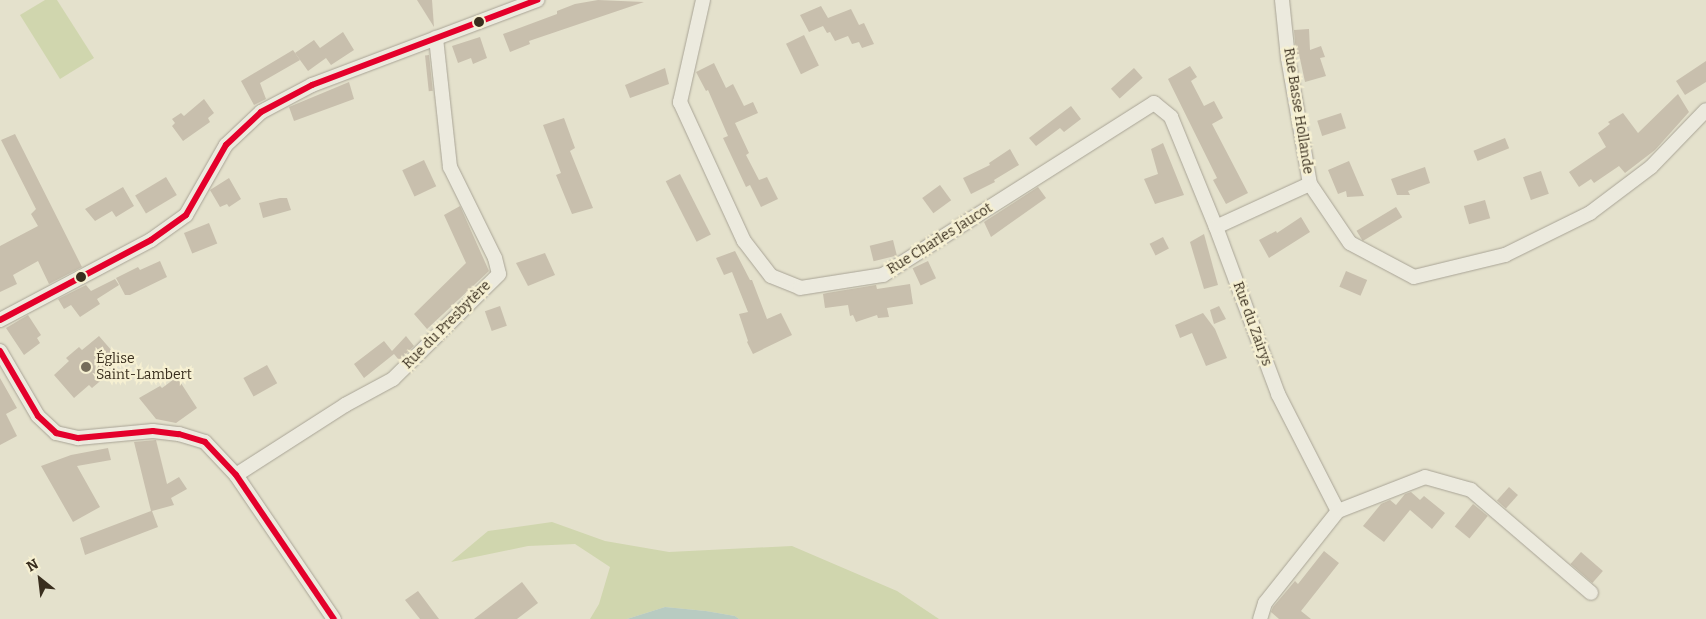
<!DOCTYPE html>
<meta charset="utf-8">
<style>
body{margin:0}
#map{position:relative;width:1706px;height:619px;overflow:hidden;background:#e4e1cc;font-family:Bitter,serif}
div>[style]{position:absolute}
.green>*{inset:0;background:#d0d6ae}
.water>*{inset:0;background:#b8cbc1}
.building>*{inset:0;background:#c8bfad;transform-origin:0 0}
.roads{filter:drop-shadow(0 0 1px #a9a496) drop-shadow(0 0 1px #a9a496)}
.minor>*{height:14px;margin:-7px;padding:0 7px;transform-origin:7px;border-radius:7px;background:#eceade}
.bus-1>*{height:6px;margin:-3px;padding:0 3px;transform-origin:3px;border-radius:3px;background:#e4002b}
.dots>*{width:14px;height:14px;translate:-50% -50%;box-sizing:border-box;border:2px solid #f6f0d2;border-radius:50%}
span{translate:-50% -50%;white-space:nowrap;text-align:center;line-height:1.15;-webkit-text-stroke:4.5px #f6f0d2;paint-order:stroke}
.street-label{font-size:14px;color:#392e1e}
.poi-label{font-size:14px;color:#392e1e}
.left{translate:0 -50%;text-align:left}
.north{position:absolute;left:15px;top:554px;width:50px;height:50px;-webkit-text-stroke:4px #f6f0d2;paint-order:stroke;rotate:331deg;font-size:14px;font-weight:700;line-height:20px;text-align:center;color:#392e1e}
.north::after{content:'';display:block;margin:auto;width:18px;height:22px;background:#392e1e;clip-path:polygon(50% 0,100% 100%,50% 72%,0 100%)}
</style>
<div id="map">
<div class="green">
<div style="clip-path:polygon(45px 0,57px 0,94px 58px,60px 79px,20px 15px)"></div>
<div style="clip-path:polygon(552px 522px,605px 541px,669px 552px,792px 546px,897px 591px,939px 619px,739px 619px,735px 616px,706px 611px,665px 607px,627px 619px,590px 619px,599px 604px,610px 567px,575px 544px,528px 546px,451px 562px,488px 531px)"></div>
</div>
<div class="water">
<div style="clip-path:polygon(665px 607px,706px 611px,735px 616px,739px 619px,627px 619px)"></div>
</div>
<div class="building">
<div style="clip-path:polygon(417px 0,432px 0,434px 27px)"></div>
<div style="clip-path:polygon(598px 0,644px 2px,529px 41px,530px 44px,510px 52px,503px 34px,557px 14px,557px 11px,575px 4px)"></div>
<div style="clip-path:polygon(821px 6px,828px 18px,851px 9px,859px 25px,864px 23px,874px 44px,862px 48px,859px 42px,852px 44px,848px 36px,835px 41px,830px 32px,827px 33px,823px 26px,809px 32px,800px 15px)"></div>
<div style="clip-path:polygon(1309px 29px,1310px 50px,1321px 46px,1325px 57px,1320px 58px,1326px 76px,1305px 82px,1299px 54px,1296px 54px,1294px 30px)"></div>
<div style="clip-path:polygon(343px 32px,354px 50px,331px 65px,326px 58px,308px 71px,295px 53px,314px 40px,320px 48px)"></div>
<div style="left:804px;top:35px;width:34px;height:20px;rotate:64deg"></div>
<div style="clip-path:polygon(480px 37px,487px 58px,473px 64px,471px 58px,458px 63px,452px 46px)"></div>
<div style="clip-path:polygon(293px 50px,300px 60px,260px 83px,266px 99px,254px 105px,241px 81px)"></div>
<div style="left:429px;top:55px;width:36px;height:4px;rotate:84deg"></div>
<div style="clip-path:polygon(1706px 61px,1706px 82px,1685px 95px,1676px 81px)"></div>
<div style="clip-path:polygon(714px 63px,726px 88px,733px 84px,744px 106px,753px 102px,758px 113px,735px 123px,749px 153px,746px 155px,759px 180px,767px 177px,778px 199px,761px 207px,750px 185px,746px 187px,723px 138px,728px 136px,708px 90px,706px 91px,696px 72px)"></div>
<div style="clip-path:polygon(1190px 66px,1197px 77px,1191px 81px,1204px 106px,1214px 101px,1223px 118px,1212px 124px,1248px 193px,1226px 204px,1213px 180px,1217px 178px,1168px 79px)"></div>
<div style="clip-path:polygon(665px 68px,669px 84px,630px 98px,625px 85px)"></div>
<div style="left:1134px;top:68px;width:13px;height:31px;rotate:48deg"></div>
<div style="clip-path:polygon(349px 82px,354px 99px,294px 121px,289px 107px)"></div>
<div style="clip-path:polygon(1678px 94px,1689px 112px,1655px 150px,1625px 173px,1619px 166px,1594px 183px,1591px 179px,1579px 187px,1569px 172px,1606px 147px,1598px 133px,1610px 124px,1608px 122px,1623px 113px,1638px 133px)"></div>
<div style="clip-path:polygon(204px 99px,214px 113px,208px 118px,210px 122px,183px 141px,172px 126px,175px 123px,172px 119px,181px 113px,184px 116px)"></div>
<div style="clip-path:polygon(1071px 106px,1081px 119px,1064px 132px,1060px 128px,1036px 146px,1029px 138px)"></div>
<div style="left:1341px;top:113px;width:16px;height:25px;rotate:72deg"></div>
<div style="clip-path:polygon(564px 118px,575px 148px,570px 151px,593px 208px,572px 214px,556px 175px,561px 173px,543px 125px)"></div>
<div style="clip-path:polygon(15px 134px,82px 267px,49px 284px,38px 261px,13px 275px,17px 284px,0 292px,0 246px,38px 226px,31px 214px,36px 209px,1px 140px)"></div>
<div style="left:1505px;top:138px;width:11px;height:34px;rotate:68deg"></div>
<div style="clip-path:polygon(1163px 143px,1184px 195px,1155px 204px,1144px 179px,1158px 174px,1151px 149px)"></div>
<div style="clip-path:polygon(1010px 149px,1019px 165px,994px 180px,995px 182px,971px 194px,963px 178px,990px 165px,989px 163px)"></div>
<div style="left:424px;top:160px;width:29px;height:24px;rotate:65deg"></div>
<div style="clip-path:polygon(1349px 161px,1364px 196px,1347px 197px,1346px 191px,1338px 194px,1328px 170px)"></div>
<div style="clip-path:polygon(1425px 167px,1430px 183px,1408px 191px,1410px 195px,1397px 195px,1391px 179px)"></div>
<div style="left:1541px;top:171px;width:24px;height:19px;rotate:71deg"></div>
<div style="left:680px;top:174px;width:68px;height:16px;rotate:63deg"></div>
<div style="left:166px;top:177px;width:21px;height:36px;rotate:59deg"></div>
<div style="clip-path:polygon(229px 178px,241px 199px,229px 207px,227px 204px,220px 207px,210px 190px)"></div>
<div style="left:940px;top:185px;width:19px;height:22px;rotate:54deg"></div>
<div style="clip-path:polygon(123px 187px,134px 206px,116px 217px,112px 211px,95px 221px,85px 209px)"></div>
<div style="clip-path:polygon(1038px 187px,1046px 198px,991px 237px,984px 222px)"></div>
<div style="clip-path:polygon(280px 198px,287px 198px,291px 210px,263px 218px,259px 203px)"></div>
<div style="left:1485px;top:200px;width:19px;height:22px;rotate:74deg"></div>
<div style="clip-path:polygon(460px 206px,489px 271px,427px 329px,414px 314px,466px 263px,444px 215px)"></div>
<div style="left:1396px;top:207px;width:12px;height:46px;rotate:59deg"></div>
<div style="clip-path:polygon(1301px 217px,1310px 232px,1269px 258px,1259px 240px,1276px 231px,1277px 233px)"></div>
<div style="left:209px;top:223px;width:22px;height:27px;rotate:68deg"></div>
<div style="clip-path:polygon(1204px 234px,1218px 285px,1204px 289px,1190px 242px)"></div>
<div style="left:1163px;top:237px;width:13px;height:15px;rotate:63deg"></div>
<div style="left:893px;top:240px;width:16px;height:24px;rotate:76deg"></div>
<div style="clip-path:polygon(735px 251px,750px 280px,752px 280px,767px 319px,781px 313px,792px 335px,753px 354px,747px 342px,748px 341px,739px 314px,748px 312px,732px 272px,724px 275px,716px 258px)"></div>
<div style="clip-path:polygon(545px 253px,555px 275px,528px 286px,516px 263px)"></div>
<div style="clip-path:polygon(160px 261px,167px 277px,130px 295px,125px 295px,116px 278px,138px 267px,140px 270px)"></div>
<div style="left:928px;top:261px;width:19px;height:17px;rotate:65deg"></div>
<div style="left:1346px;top:271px;width:23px;height:17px;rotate:23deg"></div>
<div style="clip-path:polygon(115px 279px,119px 285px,97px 299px,100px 304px,80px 317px,71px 305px,64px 309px,58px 299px,86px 285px,91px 291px)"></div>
<div style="clip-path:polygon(910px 284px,913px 304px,887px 308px,889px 317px,878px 318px,877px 315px,856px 322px,853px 315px,850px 316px,848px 305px,825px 308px,823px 294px,827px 293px,876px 285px,877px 289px)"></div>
<div style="left:500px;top:306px;width:21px;height:16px;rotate:71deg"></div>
<div style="clip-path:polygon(1219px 306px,1226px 319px,1214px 324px,1210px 310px)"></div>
<div style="clip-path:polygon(1203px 313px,1215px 329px,1227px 358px,1206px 366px,1192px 333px,1180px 338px,1175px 325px)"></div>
<div style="clip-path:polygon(28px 315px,41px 335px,37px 338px,40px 343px,24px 355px,6px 328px)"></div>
<div style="clip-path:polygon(99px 336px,119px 359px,102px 374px,105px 377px,92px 388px,89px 385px,74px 398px,54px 375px,69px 361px,66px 358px,79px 347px,82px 350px)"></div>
<div style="clip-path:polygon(406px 336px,414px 346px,399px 360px,394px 354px,364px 378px,354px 364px,384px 341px,392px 351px)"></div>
<div style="left:267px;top:365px;width:21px;height:27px;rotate:61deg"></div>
<div style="clip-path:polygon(177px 377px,197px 408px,176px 423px,156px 419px,139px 398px,160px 386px,162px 388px)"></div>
<div style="clip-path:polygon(0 378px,17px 408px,6px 414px,17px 436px,0 445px)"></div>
<div style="clip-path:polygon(156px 440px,167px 484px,179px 477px,187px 489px,171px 498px,174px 505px,152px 511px,158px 527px,85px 555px,80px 538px,151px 511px,134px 442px)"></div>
<div style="clip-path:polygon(108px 448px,111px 460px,77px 466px,100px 507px,73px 522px,41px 466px,71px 455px)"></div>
<div style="left:1509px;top:487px;width:12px;height:18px;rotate:42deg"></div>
<div style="clip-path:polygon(1411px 492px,1420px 500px,1424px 496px,1445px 513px,1432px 529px,1410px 510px,1384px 542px,1363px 526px,1381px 504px,1390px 500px,1396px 505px,1405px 494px)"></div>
<div style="left:1473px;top:504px;width:19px;height:29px;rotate:39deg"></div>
<div style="clip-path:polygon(1324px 551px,1339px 563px,1301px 611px,1311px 619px,1279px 619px,1271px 612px,1273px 607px,1295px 581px,1298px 584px)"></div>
<div style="left:1581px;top:552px;width:29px;height:16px;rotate:41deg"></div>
<div style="clip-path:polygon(522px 582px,538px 603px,517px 619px,474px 619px)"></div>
<div style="clip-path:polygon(418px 591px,439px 619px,420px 619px,405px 600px)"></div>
</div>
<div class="roads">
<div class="minor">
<div style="left:703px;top:0;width:105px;rotate:102.7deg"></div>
<div style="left:680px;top:102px;width:153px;rotate:65.3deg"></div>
<div style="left:744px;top:241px;width:44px;rotate:52.4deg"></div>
<div style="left:771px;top:276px;width:31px;rotate:22deg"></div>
<div style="left:800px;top:288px;width:84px;rotate:-8.9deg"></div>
<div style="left:883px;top:275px;width:321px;rotate:-32.4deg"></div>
<div style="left:1154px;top:103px;width:22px;rotate:39deg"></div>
<div style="left:1171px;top:117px;width:119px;rotate:67.8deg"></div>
<div style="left:1216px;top:227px;width:178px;rotate:69.6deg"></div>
<div style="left:1278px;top:394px;width:131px;rotate:62.9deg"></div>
<div style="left:1338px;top:511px;width:117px;rotate:128.4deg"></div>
<div style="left:1265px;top:603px;width:17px;rotate:107deg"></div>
<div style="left:1282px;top:0;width:58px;rotate:84.1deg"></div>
<div style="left:1288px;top:58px;width:128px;rotate:80.1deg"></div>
<div style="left:1310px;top:184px;width:71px;rotate:55.9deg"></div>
<div style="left:1350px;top:243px;width:72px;rotate:28deg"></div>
<div style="left:1414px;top:277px;width:94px;rotate:-13.6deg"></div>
<div style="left:1505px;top:255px;width:95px;rotate:-26.3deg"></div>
<div style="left:1590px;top:213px;width:76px;rotate:-37deg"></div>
<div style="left:1651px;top:167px;width:79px;rotate:-46deg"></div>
<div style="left:1216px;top:227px;width:103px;rotate:-24.6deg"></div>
<div style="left:0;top:320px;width:171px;rotate:-27.9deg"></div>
<div style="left:151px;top:240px;width:43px;rotate:-35.5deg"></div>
<div style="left:186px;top:215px;width:81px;rotate:-60.3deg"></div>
<div style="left:226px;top:145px;width:48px;rotate:-43.3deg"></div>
<div style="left:261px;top:112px;width:58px;rotate:-27.9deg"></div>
<div style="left:312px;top:85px;width:241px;rotate:-20.7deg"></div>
<div style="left:0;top:351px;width:75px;rotate:59.7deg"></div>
<div style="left:38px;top:416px;width:25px;rotate:43deg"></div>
<div style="left:56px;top:433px;width:23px;rotate:13deg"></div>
<div style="left:78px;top:438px;width:75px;rotate:-5.3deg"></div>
<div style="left:153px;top:431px;width:26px;rotate:7deg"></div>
<div style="left:179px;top:434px;width:27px;rotate:17deg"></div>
<div style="left:205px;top:442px;width:45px;rotate:46.8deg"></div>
<div style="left:236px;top:475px;width:174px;rotate:55.8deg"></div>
<div style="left:236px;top:475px;width:130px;rotate:-32.7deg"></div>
<div style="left:345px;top:405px;width:55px;rotate:-28.4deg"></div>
<div style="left:393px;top:379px;width:149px;rotate:-44.7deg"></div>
<div style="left:499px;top:274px;width:16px;rotate:-104deg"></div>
<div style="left:495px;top:258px;width:102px;rotate:-116.3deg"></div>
<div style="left:450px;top:167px;width:130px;rotate:-96.2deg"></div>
<div style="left:1338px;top:511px;width:93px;rotate:-21.3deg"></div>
<div style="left:1425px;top:477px;width:48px;rotate:15.8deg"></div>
<div style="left:1471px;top:490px;width:158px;rotate:40.6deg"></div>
</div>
</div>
<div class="bus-1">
<div style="left:0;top:320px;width:171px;rotate:-27.9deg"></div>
<div style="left:151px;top:240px;width:43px;rotate:-35.5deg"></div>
<div style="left:186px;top:215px;width:81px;rotate:-60.3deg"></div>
<div style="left:226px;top:145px;width:48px;rotate:-43.3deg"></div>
<div style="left:261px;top:112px;width:58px;rotate:-27.9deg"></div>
<div style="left:312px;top:85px;width:241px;rotate:-20.7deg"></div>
<div style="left:0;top:351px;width:75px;rotate:59.7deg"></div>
<div style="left:38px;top:416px;width:25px;rotate:43deg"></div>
<div style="left:56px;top:433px;width:23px;rotate:13deg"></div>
<div style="left:78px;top:438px;width:75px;rotate:-5.3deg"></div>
<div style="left:153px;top:431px;width:26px;rotate:7deg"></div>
<div style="left:179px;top:434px;width:27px;rotate:17deg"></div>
<div style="left:205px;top:442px;width:45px;rotate:46.8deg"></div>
<div style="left:236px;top:475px;width:174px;rotate:55.8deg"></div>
</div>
<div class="dots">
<div style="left:479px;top:22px;background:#392e1e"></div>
<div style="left:81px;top:277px;background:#392e1e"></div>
<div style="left:86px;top:367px;background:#756d5b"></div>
</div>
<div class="street-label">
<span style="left:1298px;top:111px;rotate:81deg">Rue Basse Hollande</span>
<span style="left:940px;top:239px;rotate:-32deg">Rue Charles Jaucot</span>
<span style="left:1252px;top:324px;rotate:70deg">Rue du Zairys</span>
<span style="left:447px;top:325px;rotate:-45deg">Rue du Presbytère</span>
</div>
<div class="poi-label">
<span class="left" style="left:96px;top:367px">Église<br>Saint-Lambert</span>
</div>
<div class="north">N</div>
</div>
